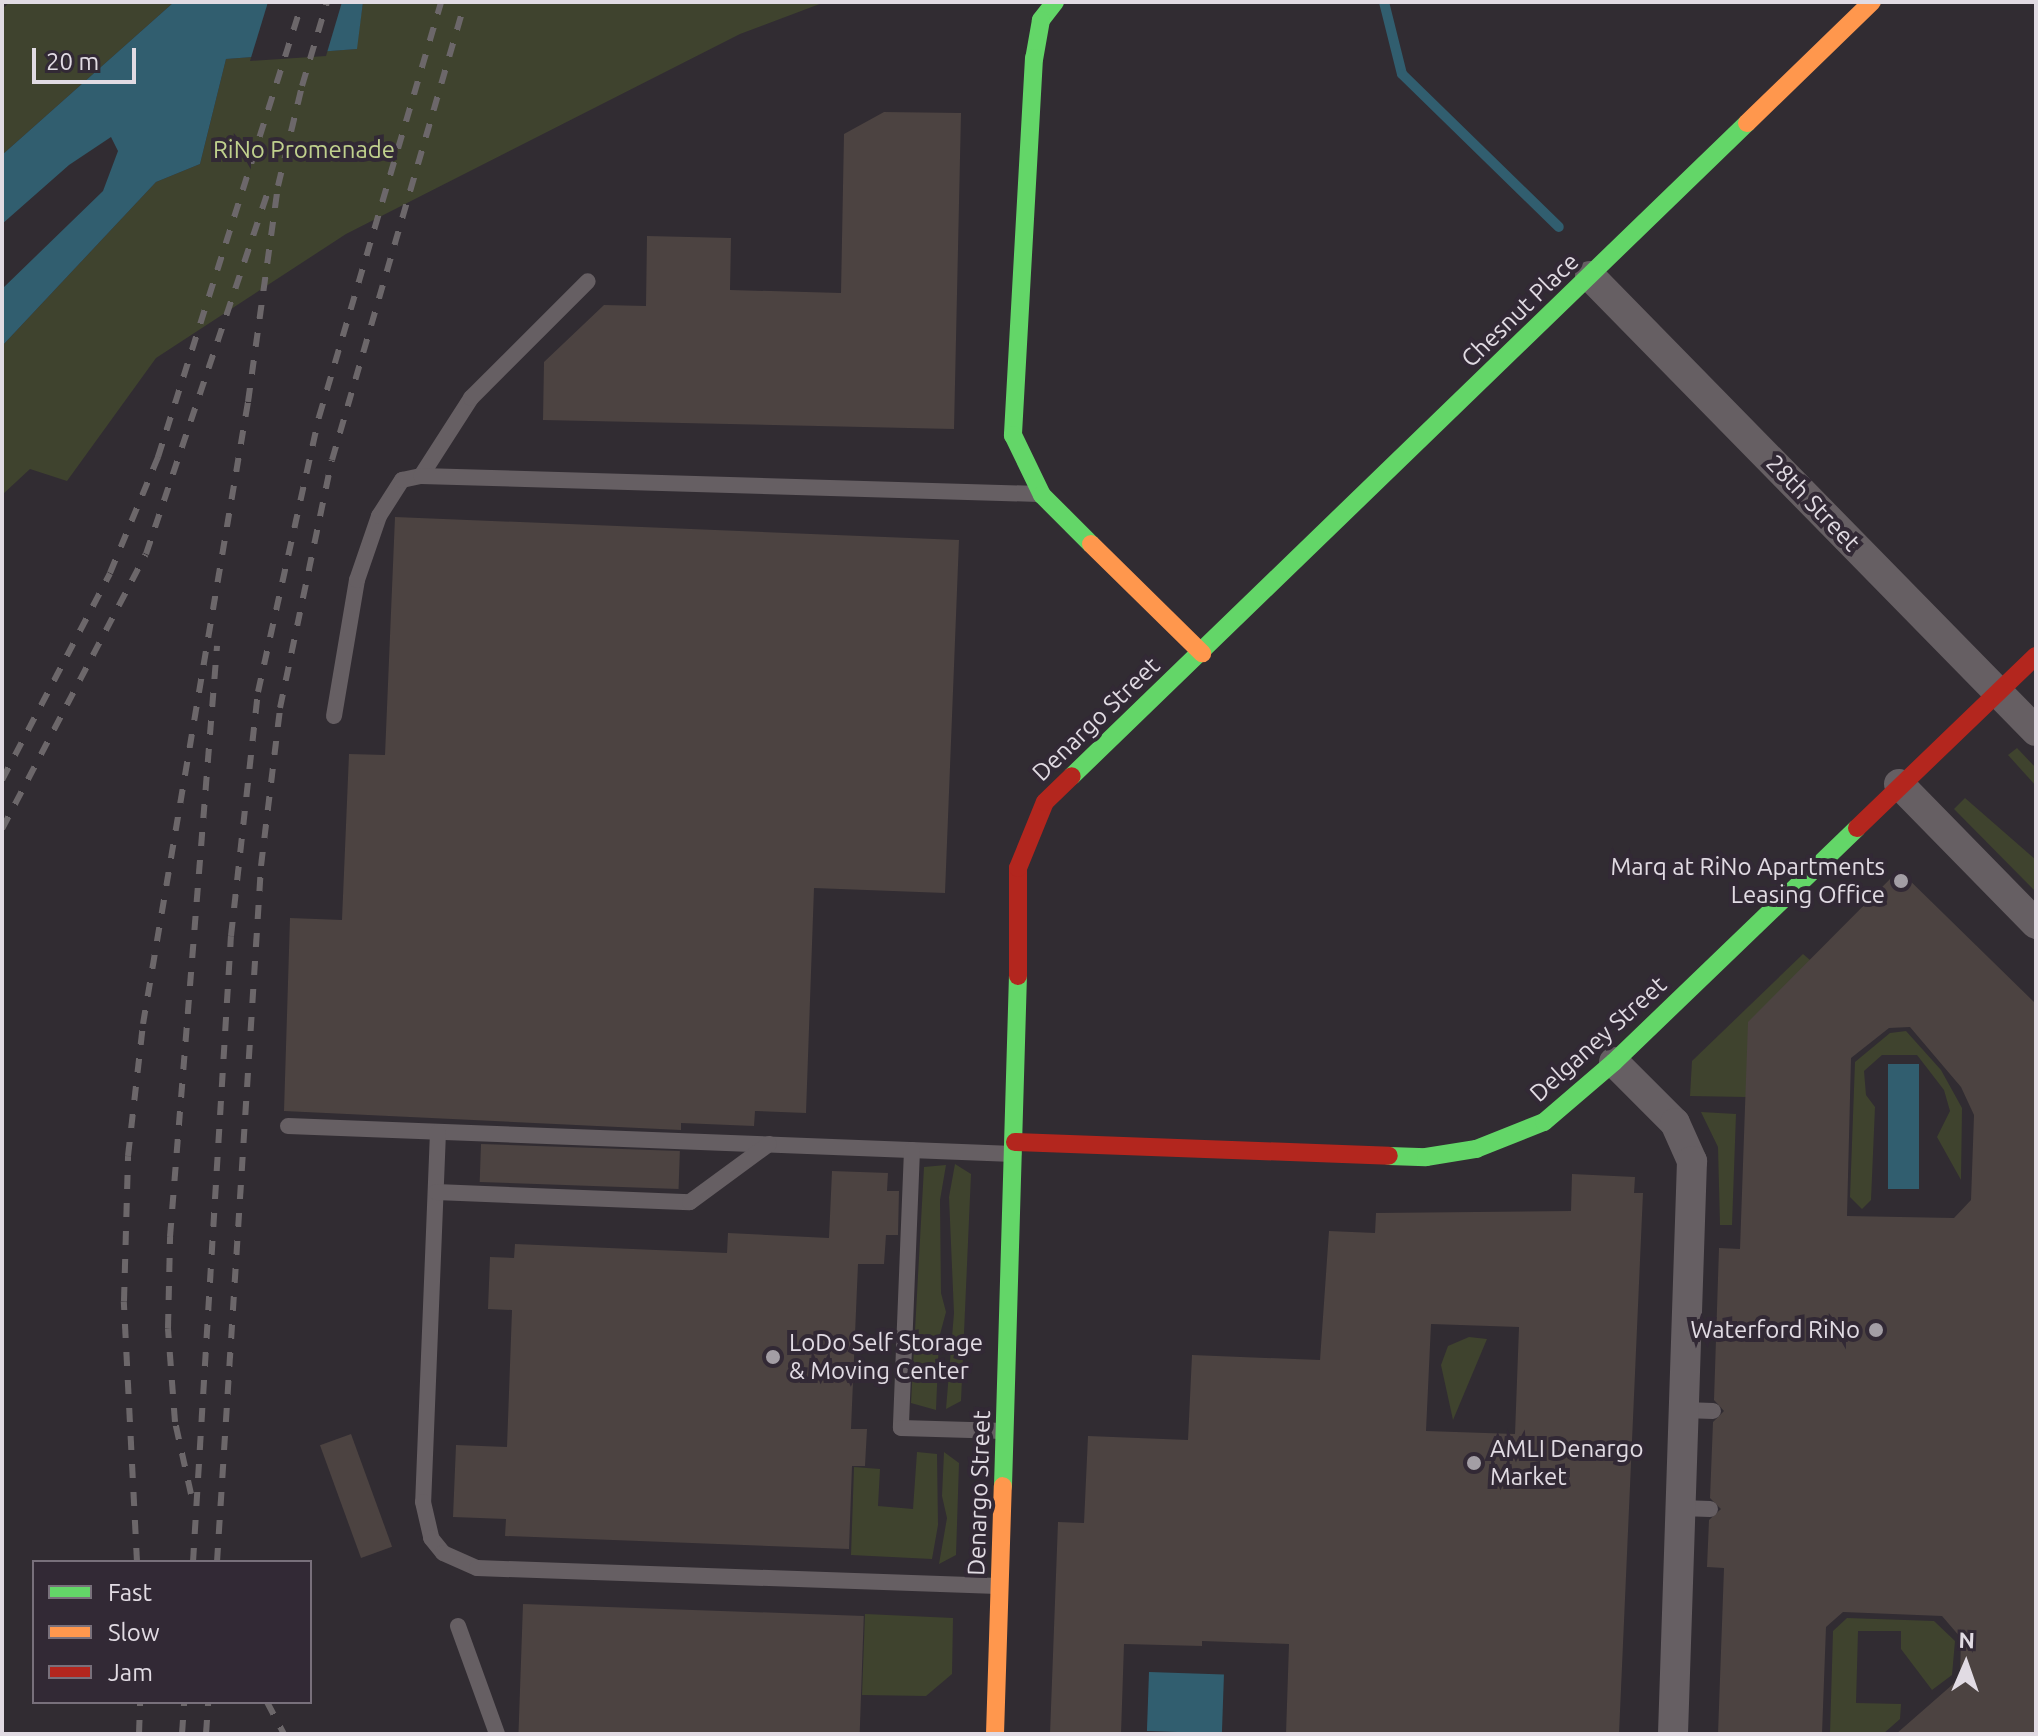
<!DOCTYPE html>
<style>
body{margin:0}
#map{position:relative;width:2038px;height:1736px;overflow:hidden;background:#312c32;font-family:Ubuntu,sans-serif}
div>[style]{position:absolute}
.green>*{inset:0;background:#3f432e}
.water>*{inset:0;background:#315e6f;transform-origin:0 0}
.pier>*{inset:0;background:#312c32}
.stream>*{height:10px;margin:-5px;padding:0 5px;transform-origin:5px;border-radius:5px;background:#315e6f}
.building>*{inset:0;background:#4c4341;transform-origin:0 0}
.lane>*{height:16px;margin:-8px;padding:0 8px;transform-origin:8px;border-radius:8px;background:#665f63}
.street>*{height:30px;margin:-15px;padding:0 15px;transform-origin:15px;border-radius:15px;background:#665f63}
.fast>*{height:18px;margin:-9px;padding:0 9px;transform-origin:9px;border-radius:9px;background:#63d668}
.slow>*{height:18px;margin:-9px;padding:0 9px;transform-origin:9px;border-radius:9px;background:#ff974d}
.jam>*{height:18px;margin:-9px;padding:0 9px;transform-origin:9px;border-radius:9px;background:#b3261e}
.rail>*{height:6px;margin-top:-3px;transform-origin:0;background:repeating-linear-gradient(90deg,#6c676a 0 14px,transparent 0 28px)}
.dots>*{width:22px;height:22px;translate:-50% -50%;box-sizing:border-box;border:4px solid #322935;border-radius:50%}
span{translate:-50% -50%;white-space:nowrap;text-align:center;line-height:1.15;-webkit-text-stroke:8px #322935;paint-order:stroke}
.park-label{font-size:24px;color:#c0d18d}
.street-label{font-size:24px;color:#e1dbe3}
.poi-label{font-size:24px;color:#e1dbe3}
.right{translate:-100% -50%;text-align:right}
.left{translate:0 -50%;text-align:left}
.frame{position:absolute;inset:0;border:4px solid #e1dbe3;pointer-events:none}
.legend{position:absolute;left:32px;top:1560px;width:280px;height:144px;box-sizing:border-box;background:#322935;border:2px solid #78707b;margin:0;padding:10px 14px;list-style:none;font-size:24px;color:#e1dbe3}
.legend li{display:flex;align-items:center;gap:16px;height:40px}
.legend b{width:40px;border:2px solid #78707b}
.north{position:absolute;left:1926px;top:1624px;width:80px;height:80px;-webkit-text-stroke:6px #322935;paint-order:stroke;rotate:2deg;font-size:22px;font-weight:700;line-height:32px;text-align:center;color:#e1dbe3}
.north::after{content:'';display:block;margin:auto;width:28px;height:36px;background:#e1dbe3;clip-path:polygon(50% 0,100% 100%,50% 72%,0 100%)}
.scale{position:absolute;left:32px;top:48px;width:104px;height:36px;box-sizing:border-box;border:4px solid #e1dbe3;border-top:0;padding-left:10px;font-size:24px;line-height:28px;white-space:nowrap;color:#e1dbe3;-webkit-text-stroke:6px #322935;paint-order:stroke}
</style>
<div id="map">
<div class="green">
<div style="clip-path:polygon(10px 2px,174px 2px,2px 155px,2px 9px)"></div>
<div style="clip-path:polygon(363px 2px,825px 2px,740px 34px,346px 234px,156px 358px,67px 481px,30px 469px,2px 495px,2px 346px,156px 182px,200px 164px,226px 59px,356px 49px)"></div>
<div style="clip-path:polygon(2017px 748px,2036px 768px,2036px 786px,2008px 755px)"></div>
<div style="clip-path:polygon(1965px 798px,2036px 860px,2036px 892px,1954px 809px)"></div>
<div style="clip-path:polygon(1803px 954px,1810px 960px,1746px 1097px,1690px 1096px,1692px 1061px)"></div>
<div style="clip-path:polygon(1906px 1031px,1941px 1070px,1962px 1108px,1961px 1180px,1937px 1137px,1950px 1111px,1944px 1090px,1917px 1055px,1882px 1055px,1864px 1071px,1866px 1095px,1875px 1107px,1871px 1200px,1862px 1209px,1850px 1197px,1855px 1062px,1890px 1033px)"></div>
<div style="clip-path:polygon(1701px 1112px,1736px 1114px,1732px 1225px,1720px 1225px,1718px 1147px)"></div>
<div style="clip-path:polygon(955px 1164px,971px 1174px,961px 1401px,946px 1409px,954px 1313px,949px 1197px)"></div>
<div style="clip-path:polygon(946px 1165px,940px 1200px,941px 1293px,946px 1312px,939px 1338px,936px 1410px,911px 1403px,924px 1167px)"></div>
<div style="clip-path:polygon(1469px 1337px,1487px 1339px,1453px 1420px,1441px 1365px,1448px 1346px)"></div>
<div style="clip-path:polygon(917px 1452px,937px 1454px,938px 1525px,932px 1559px,851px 1555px,854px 1467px,880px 1469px,878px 1506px,913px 1509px)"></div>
<div style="clip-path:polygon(944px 1452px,959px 1463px,956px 1555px,939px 1564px,947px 1518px,942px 1496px)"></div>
<div style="clip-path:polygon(865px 1614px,953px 1618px,952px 1674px,926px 1696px,862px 1695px)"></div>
<div style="clip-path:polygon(1847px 1618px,1934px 1621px,1955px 1641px,1952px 1675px,1932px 1690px,1901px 1649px,1901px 1631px,1858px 1631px,1856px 1703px,1901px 1704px,1900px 1719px,1883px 1734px,1830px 1734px,1833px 1631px)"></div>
</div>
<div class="water">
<div style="clip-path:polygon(174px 2px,363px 2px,357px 49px,226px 59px,200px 164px,156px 182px,2px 346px,2px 289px,103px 191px,118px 151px,111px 137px,69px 165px,2px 224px,2px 155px)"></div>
<div style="left:1888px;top:1064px;width:31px;height:125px"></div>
<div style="left:1149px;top:1672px;width:75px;height:59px;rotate:2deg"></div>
</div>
<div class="pier">
<div style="clip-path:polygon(268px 2px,342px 2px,326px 56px,250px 61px)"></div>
</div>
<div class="stream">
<div style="left:1384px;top:2px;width:74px;rotate:76deg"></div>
<div style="left:1402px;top:74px;width:219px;rotate:44.3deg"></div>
</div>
<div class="building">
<div style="clip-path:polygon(884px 112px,961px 113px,954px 429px,543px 420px,544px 362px,604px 305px,646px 306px,647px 236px,731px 238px,730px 290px,841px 293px,844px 134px)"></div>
<div style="clip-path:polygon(395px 517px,959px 540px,945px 893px,814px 888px,806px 1113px,755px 1111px,754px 1126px,681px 1123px,681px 1130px,284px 1111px,290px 918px,342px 920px,349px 754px,385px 755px)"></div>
<div style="clip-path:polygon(evenodd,1899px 870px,2036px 1004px,2036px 1734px,1896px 1734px,1960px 1678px,1961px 1638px,1942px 1616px,1843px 1612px,1826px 1627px,1822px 1734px,1718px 1734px,1724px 1568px,1707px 1567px,1709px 1520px,1721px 1509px,1710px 1498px,1713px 1422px,1724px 1411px,1714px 1400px,1719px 1248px,1740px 1249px,1748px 1022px,1899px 870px,1910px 1027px,1961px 1087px,1974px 1115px,1971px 1200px,1954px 1218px,1847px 1216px,1851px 1058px,1889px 1028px,1910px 1027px)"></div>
<div style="left:481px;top:1144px;width:199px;height:38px;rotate:2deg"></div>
<div style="clip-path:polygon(832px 1171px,888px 1173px,887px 1191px,899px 1191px,898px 1235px,886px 1235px,884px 1264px,858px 1264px,851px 1429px,867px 1429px,865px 1466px,852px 1466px,849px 1549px,505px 1536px,506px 1519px,453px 1517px,456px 1445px,507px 1447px,512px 1310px,488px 1309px,490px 1257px,514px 1258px,515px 1244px,727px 1253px,728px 1233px,829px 1238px)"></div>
<div style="clip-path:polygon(evenodd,1572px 1174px,1635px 1177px,1634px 1193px,1643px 1193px,1619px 1734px,1286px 1734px,1289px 1644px,1202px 1641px,1202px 1646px,1124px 1644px,1121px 1734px,1050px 1734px,1058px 1522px,1084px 1523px,1088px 1436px,1188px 1440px,1192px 1355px,1320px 1360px,1329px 1231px,1375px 1233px,1376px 1213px,1571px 1211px,1572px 1174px,1431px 1324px,1519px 1327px,1515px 1434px,1426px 1431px,1431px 1324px)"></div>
<div style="left:351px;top:1434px;width:120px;height:33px;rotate:70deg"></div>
<div style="left:523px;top:1604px;width:341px;height:130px;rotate:2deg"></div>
</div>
<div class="lane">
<div style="left:421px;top:476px;width:93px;rotate:-57.3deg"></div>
<div style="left:471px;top:398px;width:165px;rotate:-45deg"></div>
<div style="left:334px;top:716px;width:138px;rotate:-80.4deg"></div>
<div style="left:357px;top:580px;width:68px;rotate:-71deg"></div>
<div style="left:379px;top:516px;width:43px;rotate:-57.4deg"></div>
<div style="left:402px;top:480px;width:19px;rotate:-12deg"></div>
<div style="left:421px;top:476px;width:619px;rotate:1.67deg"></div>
<div style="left:288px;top:1126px;width:726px;rotate:2.21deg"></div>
<div style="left:438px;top:1132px;width:370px;rotate:92.3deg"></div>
<div style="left:423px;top:1502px;width:37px;rotate:77deg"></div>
<div style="left:431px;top:1538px;width:19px;rotate:51deg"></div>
<div style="left:443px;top:1553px;width:37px;rotate:24deg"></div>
<div style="left:477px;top:1568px;width:521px;rotate:1.98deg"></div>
<div style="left:912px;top:1150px;width:278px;rotate:92.3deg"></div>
<div style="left:901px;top:1428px;width:104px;rotate:1.7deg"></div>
<div style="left:436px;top:1192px;width:254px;rotate:2.3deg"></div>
<div style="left:690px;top:1202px;width:98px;rotate:-36.3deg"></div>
<div style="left:1684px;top:1410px;width:29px;rotate:2deg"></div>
<div style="left:1680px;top:1508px;width:30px;rotate:2deg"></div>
<div style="left:458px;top:1626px;width:115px;rotate:70.1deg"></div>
</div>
<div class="street">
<div style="left:1590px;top:276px;width:637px;rotate:45.57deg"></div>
<div style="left:1899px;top:784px;width:196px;rotate:45.6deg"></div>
<div style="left:1614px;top:1062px;width:86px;rotate:45deg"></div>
<div style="left:1675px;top:1123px;width:42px;rotate:65.9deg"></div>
<div style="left:1692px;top:1161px;width:573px;rotate:91.9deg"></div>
</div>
<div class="fast">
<div style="left:1055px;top:2px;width:23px;rotate:128deg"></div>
<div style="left:1041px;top:20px;width:39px;rotate:100deg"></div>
<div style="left:1034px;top:58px;width:378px;rotate:93.2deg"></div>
<div style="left:1013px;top:435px;width:67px;rotate:64.2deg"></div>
<div style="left:1042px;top:495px;width:69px;rotate:45deg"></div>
<div style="left:1072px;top:776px;width:939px;rotate:-44.05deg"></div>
<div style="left:1389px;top:1156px;width:37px;rotate:2deg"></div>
<div style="left:1426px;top:1157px;width:51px;rotate:-9.1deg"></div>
<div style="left:1476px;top:1149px;width:73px;rotate:-21.7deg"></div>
<div style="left:1544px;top:1122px;width:92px;rotate:-40.6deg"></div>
<div style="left:1614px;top:1062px;width:337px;rotate:-43.9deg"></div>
<div style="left:1003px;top:1486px;width:510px;rotate:-88.32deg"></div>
</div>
<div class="slow">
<div style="left:1747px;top:123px;width:174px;rotate:-44.1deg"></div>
<div style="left:1091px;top:544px;width:156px;rotate:44.5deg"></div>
<div style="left:995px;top:1734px;width:248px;rotate:-88.2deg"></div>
</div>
<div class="jam">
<div style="left:1857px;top:828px;width:248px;rotate:-43.9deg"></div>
<div style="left:1018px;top:976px;width:108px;rotate:-90deg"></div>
<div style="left:1018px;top:868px;width:71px;rotate:-67.8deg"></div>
<div style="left:1045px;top:802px;width:37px;rotate:-44deg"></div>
<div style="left:1015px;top:1142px;width:374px;rotate:2.1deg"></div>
</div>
<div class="rail">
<div style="left:302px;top:86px;width:88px;rotate:-73.4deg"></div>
<div style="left:2px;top:780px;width:233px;rotate:-62.4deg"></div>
<div style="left:110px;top:573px;width:126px;rotate:-67.5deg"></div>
<div style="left:158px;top:457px;width:477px;rotate:-72.4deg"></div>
<div style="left:2px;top:829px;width:310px;rotate:-62.4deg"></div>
<div style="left:146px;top:554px;width:389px;rotate:-71.4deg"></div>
<div style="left:191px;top:1494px;width:74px;rotate:-102.5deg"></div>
<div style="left:175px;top:1422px;width:94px;rotate:-94.3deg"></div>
<div style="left:168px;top:1328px;width:91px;rotate:-88.7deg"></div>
<div style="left:170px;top:1237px;width:593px;rotate:-85.45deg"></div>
<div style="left:137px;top:1562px;width:261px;rotate:-92.9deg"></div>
<div style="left:124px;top:1301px;width:145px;rotate:-88.4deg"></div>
<div style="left:128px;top:1156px;width:133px;rotate:-83.5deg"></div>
<div style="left:143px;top:1024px;width:631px;rotate:-80.42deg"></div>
<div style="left:248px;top:402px;width:218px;rotate:-82.1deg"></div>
<div style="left:278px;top:186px;width:111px;rotate:-76.5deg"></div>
<div style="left:193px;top:1562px;width:627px;rotate:-86.53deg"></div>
<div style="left:231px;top:936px;width:245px;rotate:-83.7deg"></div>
<div style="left:258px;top:692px;width:282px;rotate:-77.5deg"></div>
<div style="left:319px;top:417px;width:433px;rotate:-73.6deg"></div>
<div style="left:217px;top:1562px;width:697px;rotate:-86.38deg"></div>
<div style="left:261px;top:866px;width:159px;rotate:-83.1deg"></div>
<div style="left:280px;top:708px;width:253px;rotate:-78.2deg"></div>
<div style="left:332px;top:460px;width:477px;rotate:-73.8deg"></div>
<div style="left:267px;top:1702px;width:36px;rotate:62deg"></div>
<div style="left:139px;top:1734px;width:32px;rotate:-88deg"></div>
<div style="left:182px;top:1734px;width:32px;rotate:-86deg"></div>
<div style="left:206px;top:1734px;width:32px;rotate:-86deg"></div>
</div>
<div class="dots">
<div style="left:1901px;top:881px;background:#a39ea5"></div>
<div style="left:1876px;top:1330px;background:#a39ea5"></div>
<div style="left:773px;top:1357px;background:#a39ea5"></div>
<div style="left:1474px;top:1463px;background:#a39ea5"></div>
</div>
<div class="park-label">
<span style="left:304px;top:150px">RiNo Promenade</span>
</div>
<div class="street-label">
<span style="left:1520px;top:310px;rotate:-44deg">Chesnut Place</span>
<span style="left:1813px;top:503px;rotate:46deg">28th Street</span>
<span style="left:1096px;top:719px;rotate:-44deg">Denargo Street</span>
<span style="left:1598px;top:1039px;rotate:-42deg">Delganey Street</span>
<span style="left:979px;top:1493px;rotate:-88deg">Denargo Street</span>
</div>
<div class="poi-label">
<span class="right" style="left:1885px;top:881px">Marq at RiNo Apartments<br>Leasing Office</span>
<span class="right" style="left:1860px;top:1330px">Waterford RiNo</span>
<span class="left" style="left:789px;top:1357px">LoDo Self Storage<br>&amp; Moving Center</span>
<span class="left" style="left:1490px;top:1463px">AMLI Denargo<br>Market</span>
</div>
<div class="frame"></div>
<ul class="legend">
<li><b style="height:10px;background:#63d668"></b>Fast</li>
<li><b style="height:10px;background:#ff974d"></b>Slow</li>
<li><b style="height:10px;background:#b3261e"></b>Jam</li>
</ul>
<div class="north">N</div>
<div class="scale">20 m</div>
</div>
